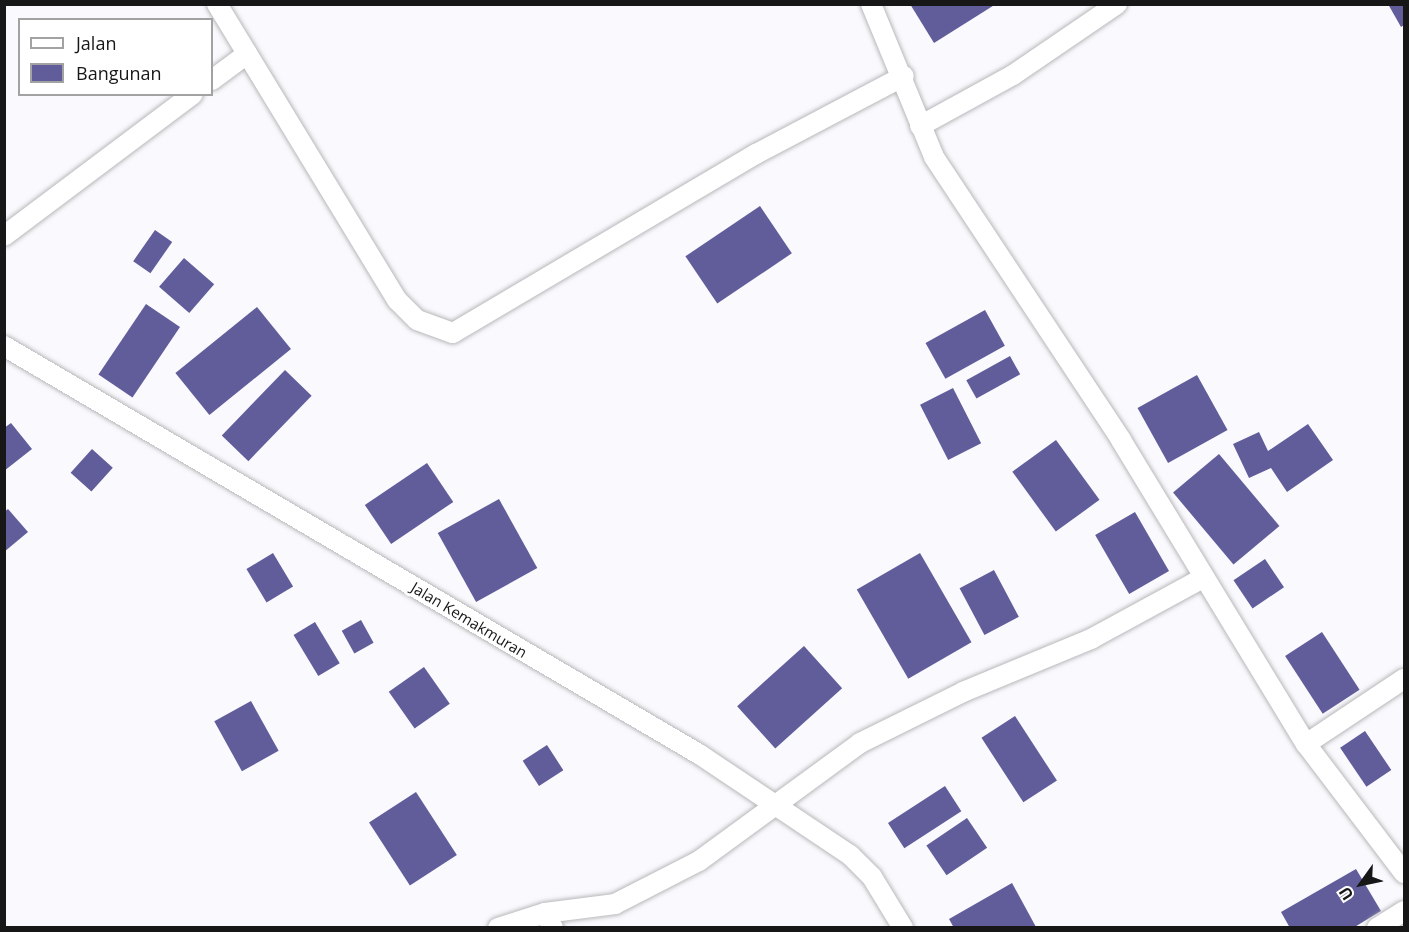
<!DOCTYPE html>
<style>
body{margin:0}
#map{position:relative;width:1409px;height:932px;overflow:hidden;background:#fafafe;font-family:"Open Sans",sans-serif}
div>[style]{position:absolute}
.building>*{inset:0;background:#605d9a;transform-origin:0 0}
.roads{filter:drop-shadow(0 0 2px #b8b8bb) drop-shadow(0 0 2px #b8b8bb)}
.minor>*{height:20px;margin:-10px;padding:0 10px;transform-origin:10px;border-radius:10px;background:#fff}
span{translate:-50% -50%;white-space:nowrap;text-align:center;line-height:1.15;-webkit-text-stroke:6px #fff;paint-order:stroke}
.street-label{font-size:15px;color:#171718}
.frame{position:absolute;inset:0;border:6px solid #171718;pointer-events:none}
.legend{position:absolute;left:18px;top:18px;width:195px;height:78px;box-sizing:border-box;background:#fff;border:2px solid #a2a2a3;margin:0;padding:8px 10px;list-style:none;font-size:18px;color:#171718}
.legend li{display:flex;align-items:center;gap:12px;height:30px}
.legend b{width:30px;border:2px solid #a2a2a3}
.north{position:absolute;left:1331px;top:854px;width:60px;height:60px;-webkit-text-stroke:4px #fff;paint-order:stroke;rotate:237deg;font-size:16px;font-weight:700;line-height:24px;text-align:center;color:#171718}
.north::after{content:'';display:block;margin:auto;width:21px;height:27px;background:#171718;clip-path:polygon(50% 0,100% 100%,50% 72%,0 100%)}
</style>
<div id="map">
<div class="building">
<div style="clip-path:polygon(910px 4px,996px 4px,934px 43px)"></div>
<div style="clip-path:polygon(1388px 4px,1404px 4px,1404px 25px,1401px 27px)"></div>
<div style="left:760px;top:206px;width:57px;height:90px;rotate:56deg"></div>
<div style="left:155px;top:230px;width:21px;height:38px;rotate:35deg"></div>
<div style="left:184px;top:258px;width:40px;height:38px;rotate:41deg"></div>
<div style="left:146px;top:304px;width:41px;height:85px;rotate:34deg"></div>
<div style="left:257px;top:307px;width:54px;height:105px;rotate:51deg"></div>
<div style="left:985px;top:310px;width:41px;height:68px;rotate:61deg"></div>
<div style="left:1010px;top:356px;width:21px;height:50px;rotate:61deg"></div>
<div style="left:285px;top:370px;width:37px;height:91px;rotate:44deg"></div>
<div style="left:1197px;top:375px;width:63px;height:68px;rotate:61deg"></div>
<div style="left:953px;top:388px;width:62px;height:37px;rotate:63deg"></div>
<div style="clip-path:polygon(11px 423px,32px 449px,4px 471px,4px 428px)"></div>
<div style="clip-path:polygon(1308px 424px,1333px 460px,1287px 492px,1271px 468px,1249px 478px,1233px 444px,1259px 432px,1268px 451px)"></div>
<div style="left:1056px;top:440px;width:74px;height:54px;rotate:54deg"></div>
<div style="left:92px;top:449px;width:28px;height:32px;rotate:42deg"></div>
<div style="left:1219px;top:454px;width:94px;height:60px;rotate:50deg"></div>
<div style="left:427px;top:463px;width:47px;height:75px;rotate:56deg"></div>
<div style="left:499px;top:499px;width:79px;height:70px;rotate:61deg"></div>
<div style="clip-path:polygon(8px 509px,28px 532px,4px 552px,4px 512px)"></div>
<div style="left:1135px;top:512px;width:68px;height:46px;rotate:60deg"></div>
<div style="left:273px;top:553px;width:39px;height:31px;rotate:59deg"></div>
<div style="left:920px;top:553px;width:103px;height:73px;rotate:60deg"></div>
<div style="left:1265px;top:559px;width:34px;height:38px;rotate:56deg"></div>
<div style="left:994px;top:570px;width:53px;height:39px;rotate:62deg"></div>
<div style="left:361px;top:620px;width:26px;height:22px;rotate:61deg"></div>
<div style="left:315px;top:622px;width:48px;height:25px;rotate:59deg"></div>
<div style="left:1322px;top:632px;width:69px;height:44px;rotate:57deg"></div>
<div style="left:804px;top:646px;width:57px;height:90px;rotate:48deg"></div>
<div style="left:424px;top:667px;width:45px;height:43px;rotate:55deg"></div>
<div style="left:251px;top:701px;width:57px;height:42px;rotate:61deg"></div>
<div style="left:1015px;top:716px;width:77px;height:40px;rotate:57deg"></div>
<div style="left:1365px;top:731px;width:47px;height:30px;rotate:56deg"></div>
<div style="left:547px;top:745px;width:30px;height:29px;rotate:57deg"></div>
<div style="left:945px;top:786px;width:30px;height:68px;rotate:57deg"></div>
<div style="left:416px;top:792px;width:75px;height:56px;rotate:57deg"></div>
<div style="left:967px;top:818px;width:36px;height:49px;rotate:56deg"></div>
<div style="clip-path:polygon(1356px 869px,1381px 911px,1353px 928px,1290px 928px,1281px 912px)"></div>
<div style="clip-path:polygon(1012px 883px,1036px 927px,954px 928px,949px 919px)"></div>
</div>
<div class="roads">
<div class="minor">
<div style="left:217px;top:4px;width:346px;rotate:58.7deg"></div>
<div style="left:397px;top:300px;width:28px;rotate:45deg"></div>
<div style="left:417px;top:320px;width:38px;rotate:20deg"></div>
<div style="left:453px;top:333px;width:352px;rotate:-30.6deg"></div>
<div style="left:756px;top:154px;width:167px;rotate:-27.8deg"></div>
<div style="left:871px;top:4px;width:165px;rotate:67.6deg"></div>
<div style="left:934px;top:157px;width:339px;rotate:56.5deg"></div>
<div style="left:1121px;top:440px;width:356px;rotate:58.7deg"></div>
<div style="left:1306px;top:744px;width:162px;rotate:52.8deg"></div>
<div style="left:212px;top:80px;width:44px;rotate:-36.6deg"></div>
<div style="left:920px;top:126px;width:106px;rotate:-28.7deg"></div>
<div style="left:1013px;top:75px;width:126px;rotate:-34.3deg"></div>
<div style="left:4px;top:236px;width:236px;rotate:-36.9deg"></div>
<div style="left:4px;top:346px;width:806px;rotate:30.42deg"></div>
<div style="left:699px;top:754px;width:182px;rotate:33.8deg"></div>
<div style="left:850px;top:855px;width:31px;rotate:45deg"></div>
<div style="left:872px;top:877px;width:60px;rotate:58.7deg"></div>
<div style="left:1306px;top:744px;width:118px;rotate:-33.6deg"></div>
<div style="left:498px;top:928px;width:49px;rotate:-17.7deg"></div>
<div style="left:553px;top:928px;width:17px;rotate:-118deg"></div>
<div style="left:545px;top:913px;width:71px;rotate:-7.3deg"></div>
<div style="left:615px;top:904px;width:94px;rotate:-27.1deg"></div>
<div style="left:699px;top:861px;width:200px;rotate:-36.2deg"></div>
<div style="left:860px;top:743px;width:115px;rotate:-26.3deg"></div>
<div style="left:963px;top:692px;width:139px;rotate:-22.5deg"></div>
<div style="left:1091px;top:639px;width:128px;rotate:-28.6deg"></div>
<div style="left:1377px;top:928px;width:32px;rotate:-32deg"></div>
</div>
</div>
<div class="street-label">
<span style="left:469px;top:620px;rotate:31deg">Jalan Kemakmuran</span>
</div>
<div class="frame"></div>
<ul class="legend">
<li><b style="height:8px;background:#fff"></b>Jalan</li>
<li><b style="height:16px;background:#605d9a"></b>Bangunan</li>
</ul>
<div class="north">U</div>
</div>
